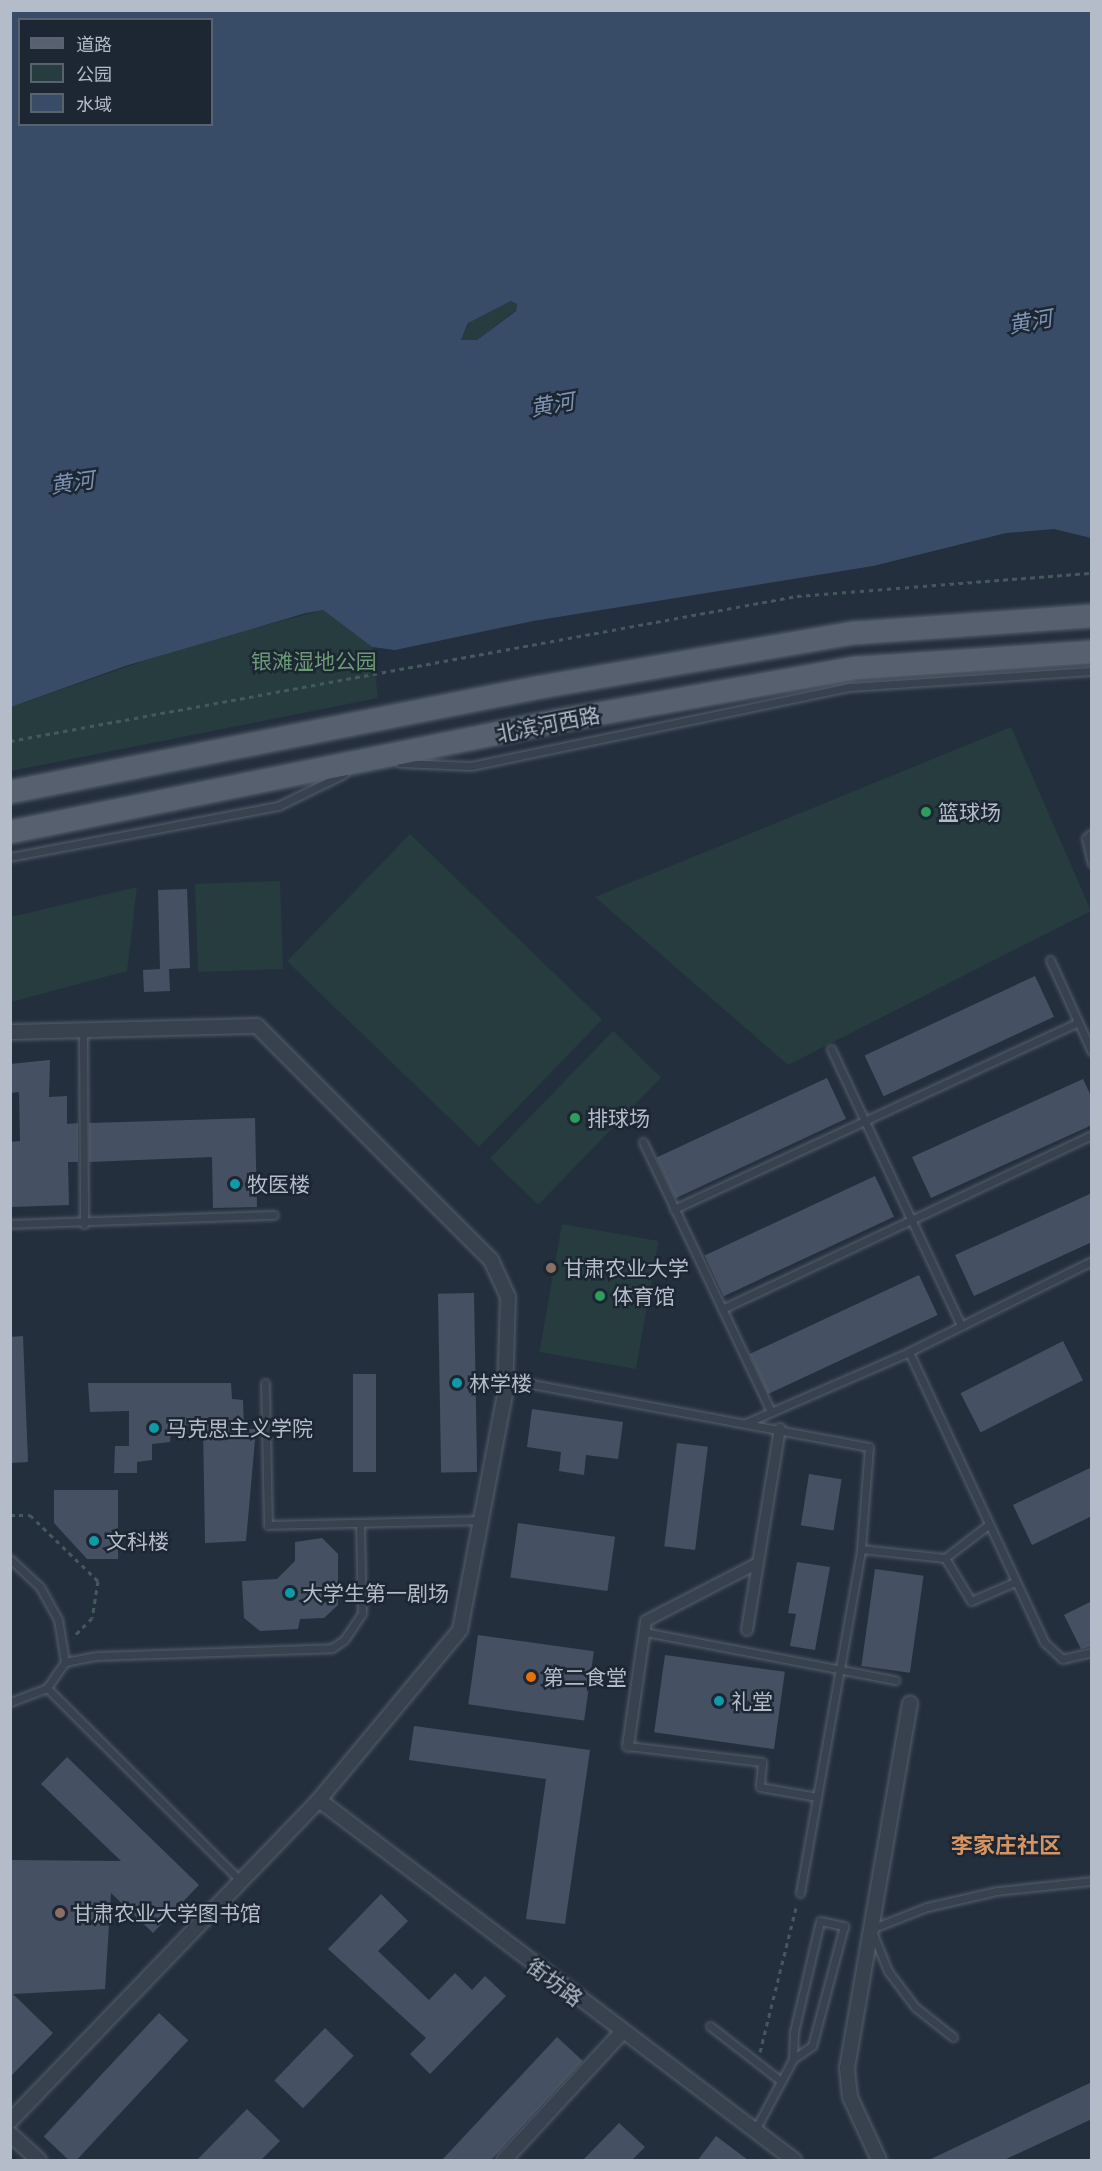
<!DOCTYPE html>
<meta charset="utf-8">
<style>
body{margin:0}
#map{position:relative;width:1102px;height:2171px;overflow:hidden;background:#242f3e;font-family:Barlow,"Noto Sans SC",sans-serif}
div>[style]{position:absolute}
.green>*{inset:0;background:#263c3f;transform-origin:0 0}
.water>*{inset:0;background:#394c67}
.building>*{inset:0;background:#455162;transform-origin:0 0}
.path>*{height:3px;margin-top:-1.5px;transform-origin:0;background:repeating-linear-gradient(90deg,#44595c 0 4.5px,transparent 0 9px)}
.roads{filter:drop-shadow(0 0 2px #565f6c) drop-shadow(0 0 2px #565f6c)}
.service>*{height:7px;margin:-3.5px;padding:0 3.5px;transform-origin:3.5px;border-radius:3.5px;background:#38414e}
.pedestrian>*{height:10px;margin:-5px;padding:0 5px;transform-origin:5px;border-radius:5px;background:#38414e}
.minor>*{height:14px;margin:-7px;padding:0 7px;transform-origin:7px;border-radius:7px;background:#38414e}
.primary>*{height:22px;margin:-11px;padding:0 11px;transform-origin:11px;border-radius:11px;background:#56606e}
.dots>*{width:16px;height:16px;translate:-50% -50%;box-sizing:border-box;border:3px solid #1d2633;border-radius:50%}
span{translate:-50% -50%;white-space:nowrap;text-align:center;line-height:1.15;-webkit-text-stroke:5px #1d2633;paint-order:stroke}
.park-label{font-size:21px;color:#6b9a76}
.street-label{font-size:21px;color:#b4bcc9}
.poi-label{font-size:21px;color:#b4bcc9}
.left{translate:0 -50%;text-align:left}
.water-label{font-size:22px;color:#7c92b1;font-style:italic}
.neighbourhood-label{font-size:22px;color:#d59563;font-weight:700}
.frame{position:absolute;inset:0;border:12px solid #b4bcc9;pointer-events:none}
.legend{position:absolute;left:18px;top:18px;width:195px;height:108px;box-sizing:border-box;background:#1d2633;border:2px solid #59626f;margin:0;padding:8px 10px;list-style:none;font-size:18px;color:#b4bcc9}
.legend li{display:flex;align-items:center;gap:12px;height:30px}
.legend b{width:30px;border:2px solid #59626f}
</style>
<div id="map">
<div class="green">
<div style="clip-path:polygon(511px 301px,517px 304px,516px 310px,477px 340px,461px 340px,471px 320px)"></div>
<div style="clip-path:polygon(323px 610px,372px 647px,378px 698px,11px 771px,11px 707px,184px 647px)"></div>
<div style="clip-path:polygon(1011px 727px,1091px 911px,788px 1065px,595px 897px)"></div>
<div style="left:410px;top:834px;width:267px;height:177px;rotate:44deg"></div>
<div style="left:280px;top:881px;width:88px;height:85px;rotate:88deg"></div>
<div style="clip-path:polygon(137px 887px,127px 971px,11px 1002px,11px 917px)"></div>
<div style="left:613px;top:1031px;width:67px;height:177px;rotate:44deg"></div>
<div style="left:562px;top:1224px;width:98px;height:130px;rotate:10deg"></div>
</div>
<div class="water">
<div style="clip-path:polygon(evenodd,483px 11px,1091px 11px,1091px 538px,1054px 529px,1006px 533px,873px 566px,533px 621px,395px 650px,372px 647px,323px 610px,306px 613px,125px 666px,11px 707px,11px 11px,483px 11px,20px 20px,212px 20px,212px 124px,20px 124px,20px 20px,483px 11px,511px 301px,517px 304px,516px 311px,477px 340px,461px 340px,468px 323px,511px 301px)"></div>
</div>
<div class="building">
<div style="clip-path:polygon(187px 889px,190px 968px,169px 969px,170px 991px,144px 992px,143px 970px,160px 969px,158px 890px)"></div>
<div style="left:1035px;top:976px;width:45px;height:188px;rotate:65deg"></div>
<div style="clip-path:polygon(50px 1060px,49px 1097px,67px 1096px,67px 1124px,78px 1123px,78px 1162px,68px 1162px,69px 1205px,10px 1207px,10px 1142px,20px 1141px,19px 1092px,10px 1093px,10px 1064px)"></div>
<div style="left:827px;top:1078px;width:45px;height:188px;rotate:65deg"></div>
<div style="clip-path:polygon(1083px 1079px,1092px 1098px,1092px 1125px,931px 1198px,912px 1157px)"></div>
<div style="clip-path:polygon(255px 1118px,257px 1207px,213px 1208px,212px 1157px,89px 1162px,89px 1123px)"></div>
<div style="left:875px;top:1176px;width:45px;height:188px;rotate:65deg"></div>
<div style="clip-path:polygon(1092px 1193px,1092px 1242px,974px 1296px,955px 1255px)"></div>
<div style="left:919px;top:1275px;width:44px;height:187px;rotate:65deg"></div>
<div style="left:474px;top:1293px;width:179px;height:36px;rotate:89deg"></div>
<div style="clip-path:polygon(23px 1336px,28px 1462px,10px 1463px,10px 1337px)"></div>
<div style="left:1063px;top:1341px;width:44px;height:115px;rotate:63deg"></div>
<div style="left:376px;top:1374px;width:98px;height:23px;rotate:90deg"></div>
<div style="clip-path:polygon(88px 1383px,231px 1383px,232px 1399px,243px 1400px,244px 1429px,256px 1429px,246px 1541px,205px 1543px,203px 1425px,171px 1427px,170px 1442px,152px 1444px,152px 1460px,137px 1462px,137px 1473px,114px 1473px,115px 1446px,129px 1446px,129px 1411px,90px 1412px)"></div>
<div style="clip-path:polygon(532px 1409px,623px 1422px,618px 1459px,586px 1455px,584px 1475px,559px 1471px,561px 1452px,527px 1447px)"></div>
<div style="left:677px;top:1443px;width:31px;height:104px;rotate:7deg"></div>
<div style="clip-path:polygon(1092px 1467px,1092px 1516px,1032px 1545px,1013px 1505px)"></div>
<div style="left:809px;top:1474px;width:33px;height:52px;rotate:9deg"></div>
<div style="clip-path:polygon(54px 1490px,118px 1490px,118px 1559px,87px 1559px,54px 1523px)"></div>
<div style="left:518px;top:1523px;width:98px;height:55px;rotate:8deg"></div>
<div style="clip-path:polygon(322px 1538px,338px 1554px,338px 1605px,324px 1618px,300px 1619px,298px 1629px,260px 1631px,244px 1618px,242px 1581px,277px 1579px,295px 1561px,295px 1542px)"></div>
<div style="clip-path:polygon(797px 1562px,830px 1567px,815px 1650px,790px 1646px,796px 1614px,788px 1613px)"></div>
<div style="left:875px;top:1569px;width:49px;height:98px;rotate:8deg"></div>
<div style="clip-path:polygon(1092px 1601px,1092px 1646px,1081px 1649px,1064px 1615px)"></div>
<div style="left:478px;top:1635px;width:117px;height:70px;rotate:8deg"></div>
<div style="left:665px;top:1655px;width:121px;height:78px;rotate:8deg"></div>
<div style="clip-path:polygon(414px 1726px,590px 1750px,565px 1924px,526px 1919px,546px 1779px,409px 1760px)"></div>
<div style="clip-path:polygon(67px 1757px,199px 1885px,153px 1933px,111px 1893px,105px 1989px,13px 1994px,53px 2033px,10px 2077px,10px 1860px,121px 1861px,41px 1784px)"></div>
<div style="clip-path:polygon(381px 1894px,408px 1921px,378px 1951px,429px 2000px,455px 1973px,472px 1990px,485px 1976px,506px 1996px,430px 2074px,410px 2054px,426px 2038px,328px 1949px)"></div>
<div style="left:159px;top:2013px;width:40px;height:169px;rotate:43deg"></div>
<div style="left:325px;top:2028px;width:40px;height:73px;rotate:44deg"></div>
<div style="clip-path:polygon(557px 2037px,583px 2061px,491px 2160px,442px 2160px)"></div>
<div style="clip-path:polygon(1092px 2082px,1092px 2119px,1004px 2160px,929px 2160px)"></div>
<div style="clip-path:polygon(247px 2109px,280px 2141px,261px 2160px,197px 2160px)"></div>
<div style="clip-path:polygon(619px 2123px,645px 2147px,632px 2160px,583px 2160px)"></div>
<div style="clip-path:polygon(716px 2136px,748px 2160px,698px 2160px)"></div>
</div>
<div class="path">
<div style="left:10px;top:741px;width:800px;rotate:-10.44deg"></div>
<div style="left:797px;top:596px;width:296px;rotate:-4.5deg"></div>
<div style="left:10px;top:1515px;width:20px"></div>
<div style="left:30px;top:1515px;width:95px;rotate:44.1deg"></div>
<div style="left:98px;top:1581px;width:37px;rotate:99deg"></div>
<div style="left:92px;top:1618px;width:27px;rotate:135deg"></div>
<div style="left:760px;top:2052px;width:153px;rotate:-76deg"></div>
</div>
<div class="roads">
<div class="service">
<div style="left:400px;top:763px;width:71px;rotate:2.4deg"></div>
<div style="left:471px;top:766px;width:387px;rotate:-11.8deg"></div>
<div style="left:850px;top:687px;width:243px;rotate:-3.8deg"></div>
<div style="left:1092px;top:833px;width:8px;rotate:140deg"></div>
<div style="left:1086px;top:838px;width:26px;rotate:77deg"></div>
<div style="left:10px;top:857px;width:273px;rotate:-10.8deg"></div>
<div style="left:278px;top:806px;width:73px;rotate:-25.9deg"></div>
<div style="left:1050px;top:960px;width:101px;rotate:65.5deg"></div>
<div style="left:83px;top:1029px;width:195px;rotate:89.7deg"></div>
<div style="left:831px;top:1049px;width:305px;rotate:64.8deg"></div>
<div style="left:643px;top:1142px;width:299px;rotate:64.6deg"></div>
<div style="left:674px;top:1209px;width:445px;rotate:-24.8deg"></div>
<div style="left:10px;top:1224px;width:264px;rotate:-2deg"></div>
<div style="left:1092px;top:1261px;width:204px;rotate:153.6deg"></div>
<div style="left:909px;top:1352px;width:320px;rotate:65deg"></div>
<div style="left:1044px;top:1642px;width:25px;rotate:43deg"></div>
<div style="left:1062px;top:1659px;width:31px;rotate:-13deg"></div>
<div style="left:722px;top:1309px;width:409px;rotate:-25.2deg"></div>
<div style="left:505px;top:1379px;width:370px;rotate:10.6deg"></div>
<div style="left:869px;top:1447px;width:102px;rotate:94.5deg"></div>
<div style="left:861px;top:1549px;width:84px;rotate:6.1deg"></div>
<div style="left:945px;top:1558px;width:54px;rotate:-37.5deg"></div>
<div style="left:265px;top:1383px;width:142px;rotate:88.8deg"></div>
<div style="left:268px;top:1525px;width:213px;rotate:-1.3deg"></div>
<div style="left:746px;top:1423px;width:178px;rotate:-23.5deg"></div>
<div style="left:945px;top:1558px;width:50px;rotate:58.8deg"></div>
<div style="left:971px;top:1601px;width:48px;rotate:-23.4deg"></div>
<div style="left:10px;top:1559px;width:41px;rotate:43deg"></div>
<div style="left:40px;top:1587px;width:37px;rotate:61deg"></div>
<div style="left:58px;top:1619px;width:44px;rotate:80.8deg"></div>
<div style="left:65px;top:1662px;width:32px;rotate:125deg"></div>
<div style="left:47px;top:1688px;width:40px;rotate:159deg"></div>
<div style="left:645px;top:1632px;width:255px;rotate:10.9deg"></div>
<div style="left:65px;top:1662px;width:32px;rotate:-11deg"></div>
<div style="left:96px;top:1656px;width:236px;rotate:-1.9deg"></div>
<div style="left:332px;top:1648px;width:14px;rotate:-34deg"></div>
<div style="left:344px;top:1640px;width:32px;rotate:-56deg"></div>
<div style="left:362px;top:1613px;width:88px;rotate:-91.3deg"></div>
<div style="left:47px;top:1688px;width:274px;rotate:44.9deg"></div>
<div style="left:628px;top:1746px;width:135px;rotate:6.8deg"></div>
<div style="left:762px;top:1762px;width:25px;rotate:95deg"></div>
<div style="left:760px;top:1787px;width:58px;rotate:10deg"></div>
<div style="left:800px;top:1893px;width:349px;rotate:-79.9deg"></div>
<div style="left:710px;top:2026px;width:90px;rotate:37.8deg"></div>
<div style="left:953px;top:2037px;width:48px;rotate:-141.7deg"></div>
<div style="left:915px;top:2007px;width:45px;rotate:-126.9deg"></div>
<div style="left:888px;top:1971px;width:45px;rotate:-112deg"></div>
<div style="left:871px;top:1929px;width:60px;rotate:-21.4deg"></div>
<div style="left:927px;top:1907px;width:72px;rotate:-12.9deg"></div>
<div style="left:997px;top:1891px;width:96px;rotate:-6deg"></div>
<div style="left:755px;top:2130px;width:81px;rotate:-61.8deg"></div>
<div style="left:793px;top:2059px;width:27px;rotate:-88deg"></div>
<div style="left:794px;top:2032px;width:114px;rotate:-76.8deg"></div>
<div style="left:820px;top:1921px;width:25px;rotate:12deg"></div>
<div style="left:844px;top:1926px;width:124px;rotate:104.9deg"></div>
<div style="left:812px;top:2046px;width:23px;rotate:146deg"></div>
</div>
<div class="pedestrian">
<div style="left:747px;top:1630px;width:204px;rotate:-80.7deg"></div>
<div style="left:628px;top:1746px;width:126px;rotate:-81.8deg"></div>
<div style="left:646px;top:1621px;width:126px;rotate:-27.4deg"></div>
</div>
<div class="minor">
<div style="left:10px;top:1032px;width:247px;rotate:-1.4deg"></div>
<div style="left:257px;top:1026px;width:331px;rotate:45deg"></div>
<div style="left:491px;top:1260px;width:41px;rotate:65.3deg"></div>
<div style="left:508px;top:1297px;width:97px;rotate:91.8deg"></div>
<div style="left:505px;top:1394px;width:240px;rotate:100.8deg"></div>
<div style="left:460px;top:1630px;width:221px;rotate:129.7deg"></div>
<div style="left:319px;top:1800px;width:446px;rotate:133.9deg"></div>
<div style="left:319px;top:1800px;width:596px;rotate:37.16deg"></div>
<div style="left:10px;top:2134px;width:39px;rotate:42deg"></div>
<div style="left:504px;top:2160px;width:174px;rotate:-47.3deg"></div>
<div style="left:879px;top:2160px;width:69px;rotate:-114.7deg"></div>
<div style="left:850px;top:2097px;width:29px;rotate:-96deg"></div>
<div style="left:847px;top:2068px;width:370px;rotate:-80.2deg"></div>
</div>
<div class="primary">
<div style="left:10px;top:792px;width:541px;rotate:-11.19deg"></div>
<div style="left:541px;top:687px;width:319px;rotate:-9.8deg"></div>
<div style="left:855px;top:633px;width:238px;rotate:-4.1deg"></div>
<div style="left:10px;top:832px;width:559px;rotate:-11.45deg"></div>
<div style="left:558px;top:721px;width:304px;rotate:-10.1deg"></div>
<div style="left:857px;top:668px;width:236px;rotate:-3.9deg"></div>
</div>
</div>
<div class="dots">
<div style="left:926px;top:812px;background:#2e9e5b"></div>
<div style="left:575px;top:1118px;background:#2e9e5b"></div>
<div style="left:235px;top:1184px;background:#0f9aa8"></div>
<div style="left:551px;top:1268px;background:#8d6e63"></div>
<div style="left:600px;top:1296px;background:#2e9e5b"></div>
<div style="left:457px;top:1383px;background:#0f9aa8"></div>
<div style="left:154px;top:1428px;background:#0f9aa8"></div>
<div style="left:94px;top:1541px;background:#0f9aa8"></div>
<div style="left:290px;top:1593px;background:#0f9aa8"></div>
<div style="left:531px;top:1677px;background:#e8710a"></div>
<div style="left:719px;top:1701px;background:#0f9aa8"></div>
<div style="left:60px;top:1913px;background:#8d6e63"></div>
</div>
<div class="park-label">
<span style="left:314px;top:661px">银滩湿地公园</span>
</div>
<div class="street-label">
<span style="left:548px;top:724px;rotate:-11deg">北滨河西路</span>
<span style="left:555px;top:1982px;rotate:37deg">街坊路</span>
</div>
<div class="poi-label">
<span class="left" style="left:938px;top:812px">篮球场</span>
<span class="left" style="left:587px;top:1118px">排球场</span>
<span class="left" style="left:247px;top:1184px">牧医楼</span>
<span class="left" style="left:563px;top:1268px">甘肃农业大学</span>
<span class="left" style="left:612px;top:1296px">体育馆</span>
<span class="left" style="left:469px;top:1383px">林学楼</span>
<span class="left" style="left:166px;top:1428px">马克思主义学院</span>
<span class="left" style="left:106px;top:1541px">文科楼</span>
<span class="left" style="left:302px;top:1593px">大学生第一剧场</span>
<span class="left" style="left:543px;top:1677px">第二食堂</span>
<span class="left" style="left:731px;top:1701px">礼堂</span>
<span class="left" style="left:72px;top:1913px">甘肃农业大学图书馆</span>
</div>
<div class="water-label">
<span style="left:1030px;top:321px;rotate:-10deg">黄河</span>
<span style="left:552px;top:404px;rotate:-10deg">黄河</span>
<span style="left:72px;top:482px;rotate:-8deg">黄河</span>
</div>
<div class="neighbourhood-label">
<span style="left:1006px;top:1845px">李家庄社区</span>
</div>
<div class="frame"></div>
<ul class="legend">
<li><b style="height:8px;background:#56606e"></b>道路</li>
<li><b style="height:16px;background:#263c3f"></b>公园</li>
<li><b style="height:16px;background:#394c67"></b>水域</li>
</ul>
</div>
